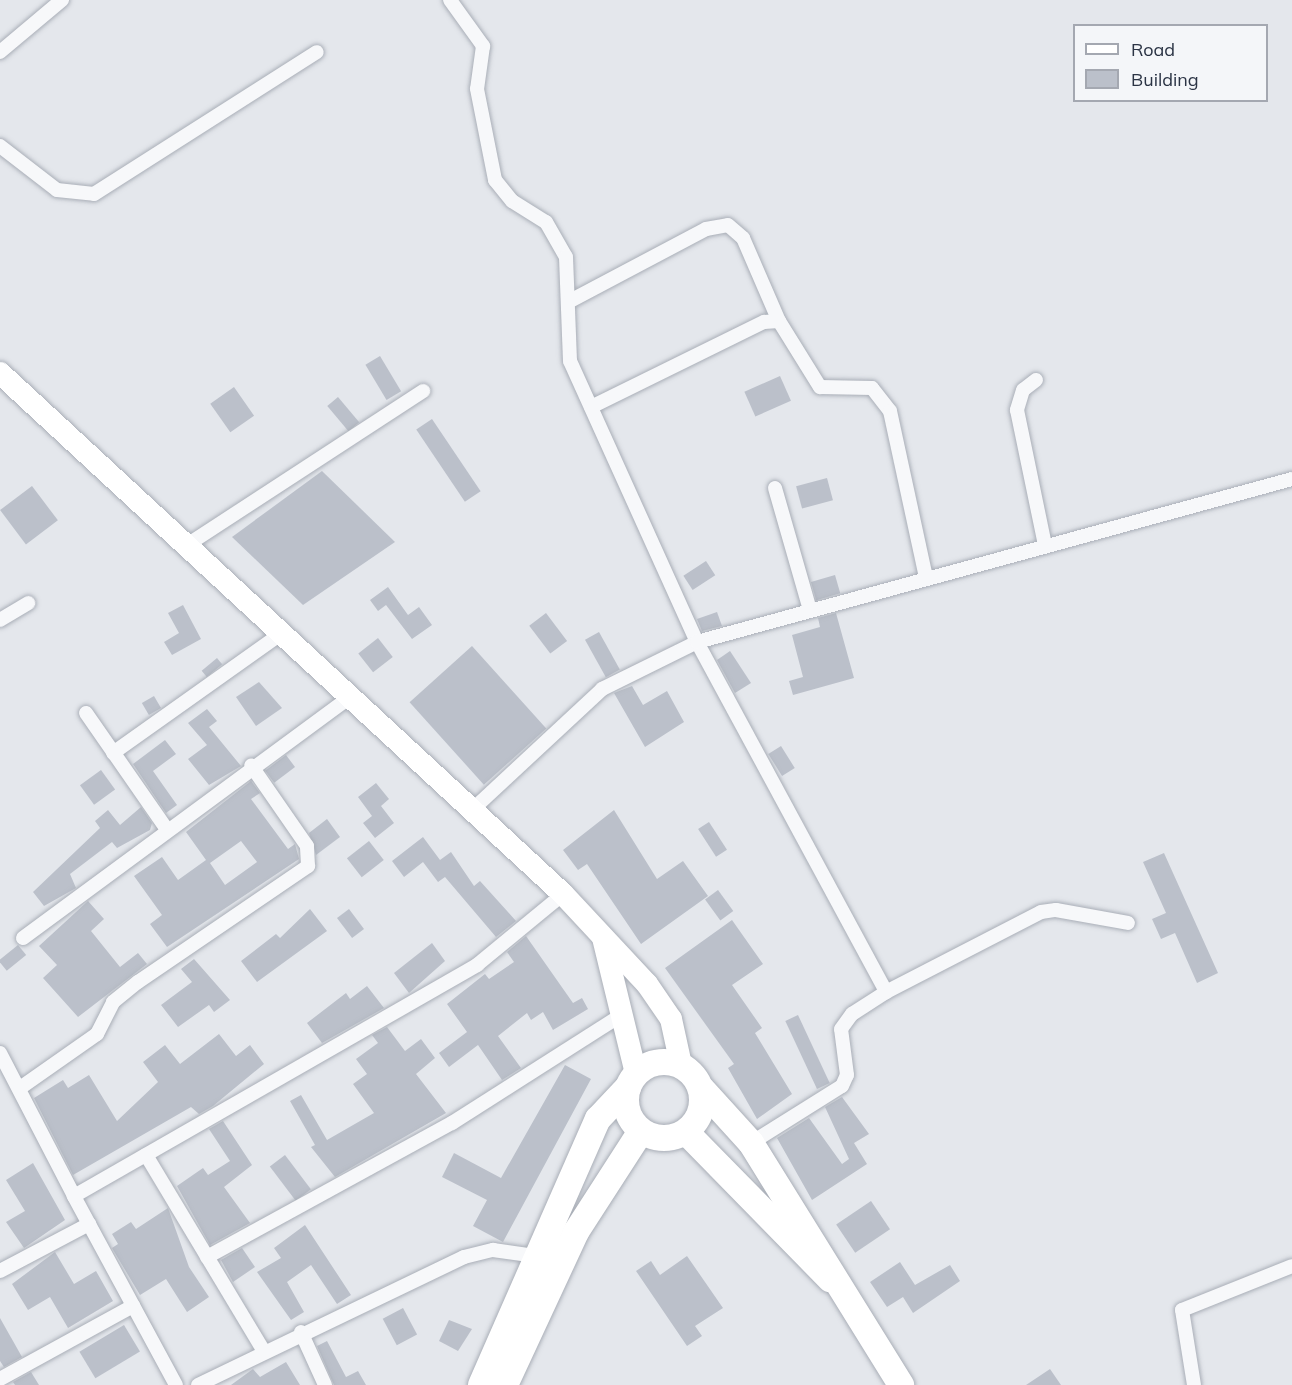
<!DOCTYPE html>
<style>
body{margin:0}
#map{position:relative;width:1292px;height:1385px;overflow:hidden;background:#e4e7ec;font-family:Mulish,sans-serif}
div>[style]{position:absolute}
.building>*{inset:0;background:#bbc0ca;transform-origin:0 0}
.roads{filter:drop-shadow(0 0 2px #a9aeb7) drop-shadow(0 0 2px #a9aeb7)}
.street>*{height:14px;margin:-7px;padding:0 7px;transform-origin:7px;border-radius:7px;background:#f7f8fa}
.primary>*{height:22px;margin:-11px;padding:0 11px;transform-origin:11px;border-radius:11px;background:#fff}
.highway>*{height:26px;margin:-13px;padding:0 13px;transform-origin:13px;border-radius:13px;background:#fff}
.highway>.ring{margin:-13px;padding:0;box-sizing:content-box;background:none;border:26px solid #fff;border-radius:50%}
span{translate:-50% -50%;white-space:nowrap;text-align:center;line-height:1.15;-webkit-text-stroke:5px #f4f6f9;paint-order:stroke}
.legend{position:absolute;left:1073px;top:24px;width:195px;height:78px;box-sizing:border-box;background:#f4f6f9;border:2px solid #a4a8b1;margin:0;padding:8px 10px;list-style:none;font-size:18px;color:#2b3445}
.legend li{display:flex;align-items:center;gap:12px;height:30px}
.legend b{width:30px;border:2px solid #a4a8b1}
</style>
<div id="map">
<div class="building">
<div style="left:380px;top:356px;width:41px;height:17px;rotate:59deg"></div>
<div style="left:780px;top:376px;width:27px;height:39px;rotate:66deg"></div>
<div style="left:234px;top:387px;width:35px;height:29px;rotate:55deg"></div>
<div style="left:338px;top:397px;width:33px;height:14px;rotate:50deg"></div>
<div style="left:432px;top:419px;width:87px;height:19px;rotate:56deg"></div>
<div style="clip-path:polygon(322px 471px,395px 542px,303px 605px,232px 537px)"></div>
<div style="left:827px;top:478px;width:23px;height:32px;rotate:75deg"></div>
<div style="left:32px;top:486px;width:43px;height:40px;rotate:53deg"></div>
<div style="left:706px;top:561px;width:17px;height:27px;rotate:57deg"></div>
<div style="left:835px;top:575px;width:19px;height:25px;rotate:74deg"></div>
<div style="clip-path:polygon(388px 587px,408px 615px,419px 607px,432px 625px,412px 639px,386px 605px,378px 611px,370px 600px)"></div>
<div style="clip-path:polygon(183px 605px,201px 639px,172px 655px,164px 642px,179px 633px,168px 613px)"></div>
<div style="clip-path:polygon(717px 612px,722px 626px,702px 631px,697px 619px)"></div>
<div style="left:546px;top:613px;width:35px;height:21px;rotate:53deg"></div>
<div style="clip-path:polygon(836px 613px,854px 678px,793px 695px,789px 681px,803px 677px,792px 635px,820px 627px,818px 618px)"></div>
<div style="left:599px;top:632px;width:43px;height:16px;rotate:61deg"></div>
<div style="left:378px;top:638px;width:24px;height:25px;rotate:52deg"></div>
<div style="left:472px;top:646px;width:111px;height:84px;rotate:48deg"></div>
<div style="clip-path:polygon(730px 651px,751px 683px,735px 693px,717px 660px)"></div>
<div style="left:217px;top:658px;width:8px;height:20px;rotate:50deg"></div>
<div style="clip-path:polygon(259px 682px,282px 708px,256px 726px,236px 697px)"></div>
<div style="clip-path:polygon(632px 686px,643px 705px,667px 691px,684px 722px,645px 747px,614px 693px)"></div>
<div style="left:154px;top:696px;width:14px;height:14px;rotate:60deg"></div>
<div style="clip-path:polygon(207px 709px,217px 721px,209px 727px,241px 766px,209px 785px,188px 759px,207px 745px,188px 723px)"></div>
<div style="clip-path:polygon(165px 740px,176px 754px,153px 771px,177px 805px,166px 813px,133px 764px)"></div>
<div style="left:781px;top:746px;width:26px;height:15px;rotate:58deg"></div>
<div style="left:286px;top:755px;width:15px;height:26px;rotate:53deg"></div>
<div style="left:101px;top:770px;width:24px;height:26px;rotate:54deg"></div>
<div style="clip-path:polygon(evenodd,251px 781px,260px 793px,251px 799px,288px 849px,295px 844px,299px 859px,167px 947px,150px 924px,162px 915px,134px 876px,162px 857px,178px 880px,206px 860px,186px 832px,251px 781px,241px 841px,257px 862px,225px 885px,210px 863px,241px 841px)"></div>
<div style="clip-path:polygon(376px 783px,389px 799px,381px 806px,394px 823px,375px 838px,363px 823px,372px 816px,358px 797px)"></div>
<div style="clip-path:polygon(141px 807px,152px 823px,150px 830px,117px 848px,112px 842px,70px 874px,76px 888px,44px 906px,33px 892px,100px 828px,95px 821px,108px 810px,120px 825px)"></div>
<div style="clip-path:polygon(614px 810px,657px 879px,683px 861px,708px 896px,641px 944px,587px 864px,578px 870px,563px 850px)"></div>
<div style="clip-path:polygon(327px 819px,340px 837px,316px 855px,309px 833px)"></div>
<div style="left:709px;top:822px;width:33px;height:13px;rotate:57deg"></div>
<div style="clip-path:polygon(423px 837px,440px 860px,451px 852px,474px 886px,480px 881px,516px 921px,496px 937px,445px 877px,438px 882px,423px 862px,404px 877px,392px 861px)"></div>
<div style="left:369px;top:841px;width:24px;height:28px;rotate:52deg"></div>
<div style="clip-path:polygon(1164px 853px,1218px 973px,1197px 983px,1175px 933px,1161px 939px,1152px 919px,1166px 913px,1143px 862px)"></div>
<div style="left:718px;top:890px;width:26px;height:16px;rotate:54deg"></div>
<div style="clip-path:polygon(88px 901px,104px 919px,91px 931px,120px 967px,138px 953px,147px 964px,78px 1017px,43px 978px,57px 965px,39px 946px)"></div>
<div style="clip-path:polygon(310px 909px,327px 931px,257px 982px,241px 961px,276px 934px,280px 938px)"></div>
<div style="left:349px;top:909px;width:25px;height:15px;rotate:53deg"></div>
<div style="clip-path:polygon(732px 920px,763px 964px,732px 985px,762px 1028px,755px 1033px,792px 1094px,757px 1119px,728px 1068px,734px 1064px,665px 968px)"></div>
<div style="clip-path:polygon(526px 936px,573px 1003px,582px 998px,588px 1009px,553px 1030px,543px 1012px,531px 1020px,527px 1013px,498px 1036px,521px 1068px,502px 1080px,478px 1045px,449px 1067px,439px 1053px,467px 1032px,447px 1004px,485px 974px,489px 979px,514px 962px,507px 952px)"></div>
<div style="clip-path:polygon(432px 943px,445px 961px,409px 993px,394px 973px)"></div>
<div style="left:18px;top:945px;width:13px;height:25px;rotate:51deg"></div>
<div style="clip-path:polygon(194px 959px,230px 1000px,214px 1012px,209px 1005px,178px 1027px,161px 1005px,192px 982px,181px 969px)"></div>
<div style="clip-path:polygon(367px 986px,384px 1008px,322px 1043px,307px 1023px,346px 993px,350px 999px)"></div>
<div style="left:798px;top:1015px;width:75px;height:14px;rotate:65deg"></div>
<div style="clip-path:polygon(387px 1027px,405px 1051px,421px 1039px,435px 1058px,416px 1074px,446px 1113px,335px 1177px,311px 1147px,315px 1145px,290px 1101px,301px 1095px,327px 1140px,374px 1113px,353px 1084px,367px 1074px,356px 1059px,378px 1043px,372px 1035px)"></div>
<div style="clip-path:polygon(219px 1034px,236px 1056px,250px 1045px,264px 1064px,213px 1106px,199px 1114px,191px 1107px,73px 1175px,34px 1098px,63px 1080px,68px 1088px,89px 1075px,117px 1121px,158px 1082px,143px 1062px,165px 1045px,180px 1064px)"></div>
<div style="clip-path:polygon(565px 1065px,591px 1079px,503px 1242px,473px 1226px,487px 1200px,442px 1177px,454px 1153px,501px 1178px)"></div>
<div style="clip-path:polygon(842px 1097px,869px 1134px,854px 1143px,867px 1164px,812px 1200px,777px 1138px,809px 1118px,842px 1164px,849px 1159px,825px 1107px)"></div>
<div style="clip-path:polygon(223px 1121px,252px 1165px,224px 1187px,250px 1223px,210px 1245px,177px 1186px,203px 1168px,208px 1175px,230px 1161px,209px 1129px)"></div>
<div style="left:285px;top:1155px;width:43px;height:19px;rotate:53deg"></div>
<div style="clip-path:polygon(33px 1163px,65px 1220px,24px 1248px,6px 1222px,25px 1211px,6px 1180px)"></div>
<div style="left:871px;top:1201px;width:34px;height:42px;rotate:56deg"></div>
<div style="clip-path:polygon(168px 1208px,189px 1267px,209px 1297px,187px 1312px,166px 1279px,140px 1295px,112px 1248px,118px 1244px,112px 1234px,131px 1222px,136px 1229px)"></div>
<div style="clip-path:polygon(305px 1225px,351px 1295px,337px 1304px,311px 1265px,287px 1282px,304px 1312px,291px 1320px,257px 1272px,281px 1258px,274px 1248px)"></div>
<div style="clip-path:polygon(242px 1248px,255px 1267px,233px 1282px,221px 1260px)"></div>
<div style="clip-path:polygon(55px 1252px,74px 1284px,96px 1271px,113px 1301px,68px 1328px,50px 1297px,28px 1310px,12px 1284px)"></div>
<div style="clip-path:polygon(687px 1256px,723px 1308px,695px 1326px,702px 1336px,687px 1346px,636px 1271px,651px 1261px,660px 1275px)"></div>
<div style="clip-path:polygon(900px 1262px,915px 1285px,950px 1265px,960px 1281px,913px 1313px,903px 1297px,887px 1307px,870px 1282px)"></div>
<div style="left:403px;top:1308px;width:30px;height:23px;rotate:62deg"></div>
<div style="clip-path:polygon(0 1318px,22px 1357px,4px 1367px,0 1361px)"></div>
<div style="clip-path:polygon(449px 1320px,472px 1329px,458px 1351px,439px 1341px)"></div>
<div style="left:124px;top:1325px;width:31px;height:52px;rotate:59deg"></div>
<div style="clip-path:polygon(327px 1341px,346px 1377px,358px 1371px,366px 1385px,334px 1385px,317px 1346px)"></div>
<div style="clip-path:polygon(286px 1362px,300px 1385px,231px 1385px,253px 1369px,260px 1377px)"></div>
<div style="clip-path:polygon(1050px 1369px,1061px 1385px,1026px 1385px)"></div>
<div style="clip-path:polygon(31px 1372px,39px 1385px,15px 1385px,13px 1382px)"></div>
</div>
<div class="roads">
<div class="street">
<div style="left:450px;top:0;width:57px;rotate:54.3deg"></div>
<div style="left:483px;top:46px;width:43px;rotate:97.9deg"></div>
<div style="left:477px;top:89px;width:93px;rotate:78.8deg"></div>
<div style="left:495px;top:180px;width:27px;rotate:51deg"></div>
<div style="left:512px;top:201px;width:40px;rotate:32deg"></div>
<div style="left:546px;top:222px;width:40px;rotate:60.3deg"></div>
<div style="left:566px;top:257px;width:104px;rotate:87.8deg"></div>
<div style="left:570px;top:361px;width:308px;rotate:65.7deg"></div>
<div style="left:697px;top:642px;width:398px;rotate:61.6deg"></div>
<div style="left:0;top:52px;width:81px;rotate:-40deg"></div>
<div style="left:0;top:146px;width:72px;rotate:37.7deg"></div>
<div style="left:57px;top:190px;width:37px;rotate:6deg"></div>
<div style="left:94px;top:194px;width:264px;rotate:-32.5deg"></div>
<div style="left:570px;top:301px;width:154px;rotate:-27.9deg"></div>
<div style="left:706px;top:229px;width:22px;rotate:-10deg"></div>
<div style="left:728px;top:225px;width:20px;rotate:41deg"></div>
<div style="left:743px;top:238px;width:90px;rotate:66.6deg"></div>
<div style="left:1036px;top:380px;width:16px;rotate:142deg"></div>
<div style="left:1023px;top:390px;width:21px;rotate:107deg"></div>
<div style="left:1017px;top:410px;width:138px;rotate:78.3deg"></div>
<div style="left:591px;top:407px;width:193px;rotate:-26.2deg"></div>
<div style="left:764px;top:322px;width:15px;rotate:-4deg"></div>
<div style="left:779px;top:321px;width:78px;rotate:58.2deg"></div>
<div style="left:820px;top:387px;width:52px;rotate:1.1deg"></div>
<div style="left:872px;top:388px;width:29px;rotate:52deg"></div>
<div style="left:890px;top:411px;width:171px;rotate:77.8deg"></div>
<div style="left:775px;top:488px;width:127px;rotate:74deg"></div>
<div style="left:187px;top:545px;width:282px;rotate:-33.1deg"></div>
<div style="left:0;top:620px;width:33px;rotate:-31deg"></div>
<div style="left:86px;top:713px;width:140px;rotate:55.2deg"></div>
<div style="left:113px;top:753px;width:209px;rotate:-35.4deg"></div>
<div style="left:472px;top:810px;width:178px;rotate:-42.9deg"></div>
<div style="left:602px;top:689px;width:106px;rotate:-26.3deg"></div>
<div style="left:697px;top:642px;width:617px;rotate:-15.32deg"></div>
<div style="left:23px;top:938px;width:409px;rotate:-36.4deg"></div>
<div style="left:0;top:1053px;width:161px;rotate:62.6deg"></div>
<div style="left:20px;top:1088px;width:94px;rotate:-35deg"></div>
<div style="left:97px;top:1034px;width:36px;rotate:-63deg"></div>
<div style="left:113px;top:1002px;width:32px;rotate:-39deg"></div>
<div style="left:138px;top:982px;width:206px;rotate:-34.3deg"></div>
<div style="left:308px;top:866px;width:20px;rotate:-93deg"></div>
<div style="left:307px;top:846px;width:98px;rotate:-124.7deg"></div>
<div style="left:751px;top:1143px;width:107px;rotate:-32.1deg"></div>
<div style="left:842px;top:1086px;width:12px;rotate:-66deg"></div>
<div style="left:847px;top:1075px;width:46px;rotate:-97.4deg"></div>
<div style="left:841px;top:1029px;width:19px;rotate:-54deg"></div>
<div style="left:852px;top:1014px;width:40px;rotate:-32.9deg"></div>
<div style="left:886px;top:992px;width:174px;rotate:-27.3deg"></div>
<div style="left:1041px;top:912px;width:15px;rotate:-8deg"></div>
<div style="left:1056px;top:910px;width:73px;rotate:10.2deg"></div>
<div style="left:146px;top:1155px;width:227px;rotate:59deg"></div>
<div style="left:207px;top:1257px;width:279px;rotate:-28.7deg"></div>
<div style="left:452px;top:1123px;width:203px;rotate:-32.5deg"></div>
<div style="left:0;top:1271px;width:101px;rotate:-27.8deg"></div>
<div style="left:301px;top:1332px;width:58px;rotate:65.6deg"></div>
<div style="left:0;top:1379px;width:152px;rotate:-28.8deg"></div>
<div style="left:176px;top:1385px;width:215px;rotate:-118.4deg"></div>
<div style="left:74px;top:1196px;width:465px;rotate:-29.8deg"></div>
<div style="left:477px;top:965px;width:112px;rotate:-39.5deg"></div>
<div style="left:198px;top:1385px;width:295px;rotate:-25.7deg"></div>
<div style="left:464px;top:1257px;width:30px;rotate:-14deg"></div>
<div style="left:493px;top:1250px;width:42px;rotate:8.1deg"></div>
<div style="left:1194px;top:1385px;width:76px;rotate:-99.1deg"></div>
<div style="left:1182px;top:1310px;width:118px;rotate:-21.8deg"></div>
</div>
<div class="primary">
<div style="left:0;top:373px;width:767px;rotate:42.78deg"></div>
<div style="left:563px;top:894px;width:123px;rotate:47deg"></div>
<div style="left:647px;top:984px;width:42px;rotate:55.6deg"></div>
<div style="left:671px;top:1019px;width:47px;rotate:77.7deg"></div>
<div style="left:603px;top:938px;width:139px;rotate:76.3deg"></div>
</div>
<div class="highway">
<div class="ring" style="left:626px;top:1062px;width:50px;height:50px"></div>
<div style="left:702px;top:1089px;width:73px;rotate:47.8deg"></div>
<div style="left:751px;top:1143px;width:285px;rotate:58.2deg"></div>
<div style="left:686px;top:1132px;width:206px;rotate:45.6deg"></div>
<div style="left:481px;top:1385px;width:291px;rotate:-66.3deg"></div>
<div style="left:598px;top:1119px;width:44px;rotate:-46.8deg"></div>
<div style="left:505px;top:1385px;width:169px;rotate:-65.1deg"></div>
<div style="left:576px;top:1232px;width:120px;rotate:-57.2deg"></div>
</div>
</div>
<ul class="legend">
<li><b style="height:8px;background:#fff"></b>Road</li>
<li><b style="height:16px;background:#bbc0ca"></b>Building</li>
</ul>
</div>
